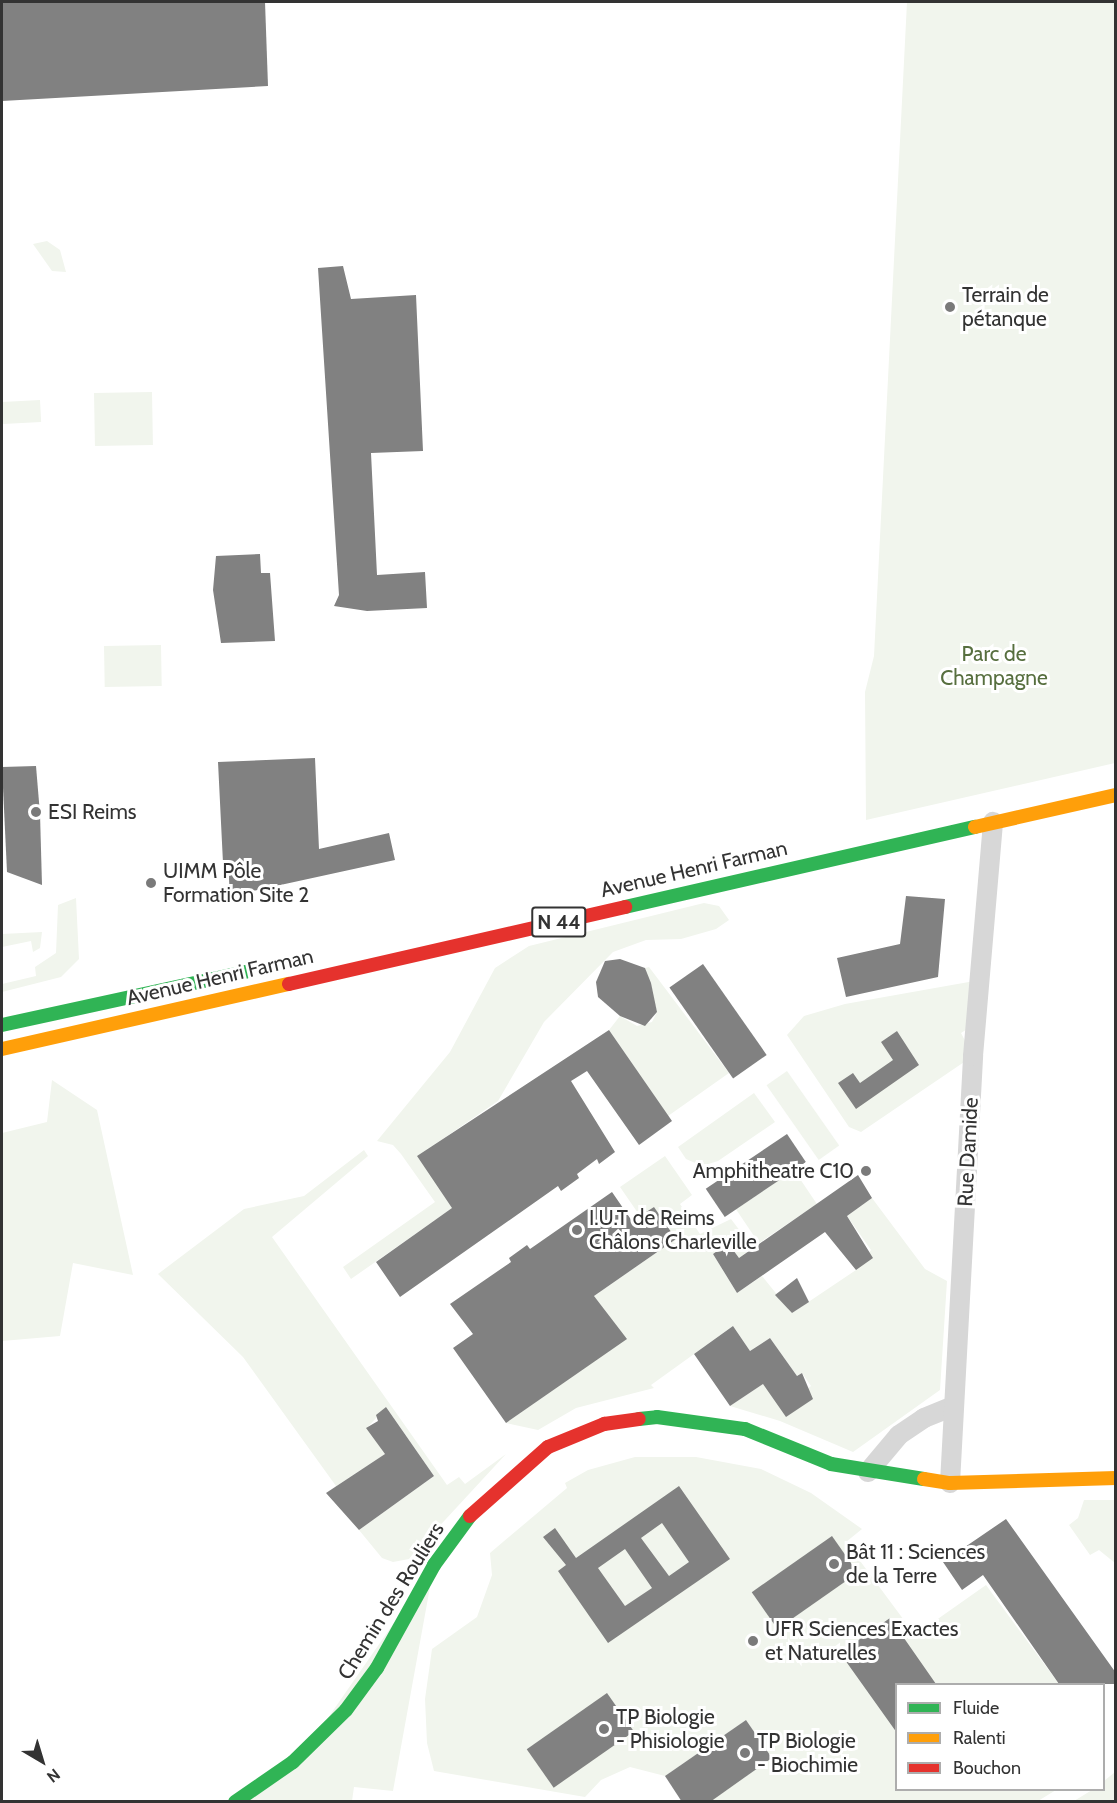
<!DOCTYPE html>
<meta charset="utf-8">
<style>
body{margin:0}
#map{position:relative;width:1117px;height:1803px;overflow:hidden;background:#fff;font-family:Cabin,sans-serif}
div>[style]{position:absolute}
.green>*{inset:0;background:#f1f5ed;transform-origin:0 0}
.building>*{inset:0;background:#818181;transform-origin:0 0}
.street>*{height:20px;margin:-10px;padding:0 10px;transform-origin:10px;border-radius:10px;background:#d7d7d7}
.fast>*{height:14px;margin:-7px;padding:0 7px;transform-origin:7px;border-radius:7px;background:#30b455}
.slow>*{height:14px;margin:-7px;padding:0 7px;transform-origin:7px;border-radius:7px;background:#ff9f0a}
.jam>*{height:14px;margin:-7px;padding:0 7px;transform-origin:7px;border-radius:7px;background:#e5322d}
.dots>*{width:16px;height:16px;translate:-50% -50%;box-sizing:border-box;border:3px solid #fff;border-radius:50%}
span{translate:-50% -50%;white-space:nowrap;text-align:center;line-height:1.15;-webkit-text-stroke:6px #fff;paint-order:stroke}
.shield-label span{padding:2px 4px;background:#fff;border:2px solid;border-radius:4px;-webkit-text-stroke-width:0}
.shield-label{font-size:20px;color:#333;font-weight:700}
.poi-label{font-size:21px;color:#333}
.left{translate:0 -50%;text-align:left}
.right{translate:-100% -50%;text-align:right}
.park-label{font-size:21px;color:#576f3f}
.street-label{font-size:21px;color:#333}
.frame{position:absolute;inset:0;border:3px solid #333;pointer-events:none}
.legend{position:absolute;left:895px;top:1683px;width:210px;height:108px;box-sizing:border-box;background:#fff;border:2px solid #adadad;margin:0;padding:8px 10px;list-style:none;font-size:18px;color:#333}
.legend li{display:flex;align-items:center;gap:12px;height:30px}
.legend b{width:30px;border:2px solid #adadad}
.north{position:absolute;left:12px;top:1731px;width:60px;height:60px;-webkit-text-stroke:4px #fff;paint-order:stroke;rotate:142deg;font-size:16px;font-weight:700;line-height:24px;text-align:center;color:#333}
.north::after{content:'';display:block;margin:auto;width:21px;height:27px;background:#333;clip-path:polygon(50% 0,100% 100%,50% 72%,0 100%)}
</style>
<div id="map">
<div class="green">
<div style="clip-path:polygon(907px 2px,1115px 2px,1115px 763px,866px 820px,865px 692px,874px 656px)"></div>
<div style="clip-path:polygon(47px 241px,60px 250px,66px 272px,52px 271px,33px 244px)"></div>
<div style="left:152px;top:392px;width:53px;height:58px;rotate:89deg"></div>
<div style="left:40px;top:400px;width:22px;height:38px;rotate:87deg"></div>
<div style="left:161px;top:645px;width:41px;height:57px;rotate:89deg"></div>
<div style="clip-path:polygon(76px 898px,79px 959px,61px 977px,2px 992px,2px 984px,36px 976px,35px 967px,56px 953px,58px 905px)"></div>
<div style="clip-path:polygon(704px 903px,719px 906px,729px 920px,716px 929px,681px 939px,646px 940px,613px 952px,544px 1022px,498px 1101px,418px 1156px,588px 1113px,351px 1279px,343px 1267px,435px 1202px,401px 1154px,393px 1145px,377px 1141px,450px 1052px,495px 968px,529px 946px)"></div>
<div style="clip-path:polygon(42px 932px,40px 948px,33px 952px,31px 941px,2px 947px,2px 934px)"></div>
<div style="clip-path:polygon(649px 967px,729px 1073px,668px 1116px,609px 1030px,620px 1016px,637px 1026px,652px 1022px,657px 1012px,645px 968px)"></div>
<div style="clip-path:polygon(980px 980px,975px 1024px,961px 1033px,973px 1056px,861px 1132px,849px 1127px,787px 1035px,804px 1016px,845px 1004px)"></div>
<div style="left:787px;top:1071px;width:91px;height:25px;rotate:55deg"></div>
<div style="clip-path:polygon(52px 1080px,97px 1110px,133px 1275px,73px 1263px,60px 1336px,2px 1341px,2px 1133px,47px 1122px)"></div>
<div style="clip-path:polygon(754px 1093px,775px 1122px,718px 1161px,702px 1166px,686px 1159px,678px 1147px)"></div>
<div style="clip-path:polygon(364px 1150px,368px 1156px,272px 1237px,447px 1485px,459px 1477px,465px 1484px,506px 1454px,409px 1559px,393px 1562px,382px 1558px,359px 1530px,434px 1476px,386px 1407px,367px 1428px,385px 1454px,326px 1493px,336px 1486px,243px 1357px,158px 1274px,244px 1209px,304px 1196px)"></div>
<div style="clip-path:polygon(665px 1156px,692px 1195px,680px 1204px,700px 1234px,731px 1219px,753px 1248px,739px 1258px,728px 1243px,713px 1254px,737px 1293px,762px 1276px,792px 1313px,856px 1270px,871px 1250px,847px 1216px,872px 1198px,925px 1269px,947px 1281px,940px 1390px,853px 1452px,780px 1421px,730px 1406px,763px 1384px,806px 1390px,811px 1386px,802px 1373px,797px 1376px,770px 1338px,750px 1351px,733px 1326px,651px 1385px,654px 1388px,576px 1408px,538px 1430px,506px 1423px,626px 1339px,594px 1296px,676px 1239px,654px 1207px,640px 1216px,620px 1187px)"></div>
<div style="left:794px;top:1170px;width:41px;height:70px;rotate:56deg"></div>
<div style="clip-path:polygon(635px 1457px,696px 1457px,761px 1469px,811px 1493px,862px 1529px,846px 1542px,915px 1635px,986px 1585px,1059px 1684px,896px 1684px,896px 1790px,1056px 1790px,1038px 1801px,710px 1801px,772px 1758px,746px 1720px,665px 1776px,630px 1767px,601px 1780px,585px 1797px,434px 1771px,427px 1743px,425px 1699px,432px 1649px,477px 1617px,492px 1575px,490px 1553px,567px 1488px,565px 1483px,588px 1470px)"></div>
<div style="clip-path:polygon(1084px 1500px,1115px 1500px,1115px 1563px,1099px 1550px,1090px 1555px,1069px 1525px,1078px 1518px)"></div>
<div style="clip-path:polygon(434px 1565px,393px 1791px,354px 1787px,352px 1801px,235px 1802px,305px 1751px)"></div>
<div style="clip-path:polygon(1115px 1772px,1115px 1801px,1074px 1801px,1092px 1790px,1104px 1790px,1104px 1781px)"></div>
</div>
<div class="building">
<div style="clip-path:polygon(2px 2px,265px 2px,268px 86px,2px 101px)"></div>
<div style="clip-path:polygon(343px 266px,351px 299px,416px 295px,423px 451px,371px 453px,377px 575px,425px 572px,427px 608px,367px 611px,334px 606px,339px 595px,318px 268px)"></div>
<div style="clip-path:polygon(260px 554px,261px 573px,270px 573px,275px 641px,221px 643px,213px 590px,216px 556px)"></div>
<div style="clip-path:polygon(315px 758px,319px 849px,389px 833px,395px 860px,230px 896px,228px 863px,223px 863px,218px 762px)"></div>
<div style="clip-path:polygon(36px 766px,40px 814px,42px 885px,7px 872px,2px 767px)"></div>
<div style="clip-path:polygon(906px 896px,945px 899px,938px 977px,846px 997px,837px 958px,900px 944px)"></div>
<div style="clip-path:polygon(620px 959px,645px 968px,651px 983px,657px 1012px,645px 1026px,620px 1016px,598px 997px,596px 982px,605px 961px)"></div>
<div style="left:703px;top:964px;width:111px;height:41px;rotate:55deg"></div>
<div style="clip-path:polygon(609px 1030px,672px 1121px,639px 1145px,587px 1071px,571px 1081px,615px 1152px,599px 1164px,597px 1159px,577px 1174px,579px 1178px,561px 1191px,558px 1186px,400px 1297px,376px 1262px,452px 1208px,417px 1156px)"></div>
<div style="clip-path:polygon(897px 1031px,919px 1065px,856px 1109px,838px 1083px,853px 1073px,860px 1083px,893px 1060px,881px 1042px)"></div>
<div style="left:787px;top:1134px;width:34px;height:98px;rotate:56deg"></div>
<div style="clip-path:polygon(858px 1175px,872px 1198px,847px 1216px,873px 1258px,856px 1270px,825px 1232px,737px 1293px,713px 1254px,728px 1243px,739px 1258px)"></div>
<div style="clip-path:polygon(612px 1192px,632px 1221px,654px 1207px,676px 1239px,594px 1296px,627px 1339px,506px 1423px,453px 1348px,473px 1334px,450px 1304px,511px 1262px,509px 1258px,527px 1245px,530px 1249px)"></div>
<div style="clip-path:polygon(797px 1278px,809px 1302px,792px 1313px,775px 1295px)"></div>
<div style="clip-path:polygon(733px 1326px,750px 1351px,770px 1338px,797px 1376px,802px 1373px,813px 1399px,786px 1417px,763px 1384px,730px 1406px,694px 1354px)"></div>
<div style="clip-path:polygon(386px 1407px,434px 1476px,359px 1530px,326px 1493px,385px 1454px,366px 1428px,378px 1421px,376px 1415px)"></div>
<div style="clip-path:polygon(evenodd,679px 1486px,730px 1559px,608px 1643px,558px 1571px,566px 1565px,543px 1537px,555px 1528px,576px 1558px,679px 1486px,662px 1523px,689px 1562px,669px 1576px,641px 1538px,662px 1523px,679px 1486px,625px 1549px,652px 1588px,625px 1606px,598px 1568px,625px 1549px)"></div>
<div style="clip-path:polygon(1006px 1519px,1116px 1673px,1116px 1684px,1059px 1684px,983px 1575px,962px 1590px,943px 1562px)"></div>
<div style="left:832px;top:1536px;width:45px;height:98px;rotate:55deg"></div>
<div style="clip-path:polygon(890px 1618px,936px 1684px,897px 1684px,897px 1733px,840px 1653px)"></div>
<div style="left:607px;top:1693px;width:47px;height:98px;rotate:55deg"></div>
<div style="clip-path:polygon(746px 1720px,772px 1758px,710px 1802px,682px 1802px,665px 1776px)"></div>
</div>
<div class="street">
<div style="left:868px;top:1472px;width:48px;rotate:-50deg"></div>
<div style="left:899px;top:1435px;width:30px;rotate:-34deg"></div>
<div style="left:924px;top:1418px;width:31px;rotate:-22deg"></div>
<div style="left:950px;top:1483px;width:428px;rotate:-86.9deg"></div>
<div style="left:973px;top:1056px;width:235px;rotate:-85.1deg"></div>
</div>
<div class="fast">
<div style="left:625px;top:907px;width:359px;rotate:-12.9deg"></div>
<div style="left:2px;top:1025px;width:250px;rotate:-12.3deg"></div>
<div style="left:639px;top:1419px;width:18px;rotate:-6deg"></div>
<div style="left:657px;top:1417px;width:89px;rotate:7.8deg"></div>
<div style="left:745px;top:1429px;width:93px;rotate:22.1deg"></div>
<div style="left:831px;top:1464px;width:94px;rotate:9.2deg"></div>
<div style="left:235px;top:1802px;width:70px;rotate:-34.6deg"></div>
<div style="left:293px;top:1762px;width:74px;rotate:-44.5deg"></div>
<div style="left:346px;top:1710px;width:52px;rotate:-53.6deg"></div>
<div style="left:377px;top:1668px;width:118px;rotate:-61deg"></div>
<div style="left:434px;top:1565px;width:61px;rotate:-53.7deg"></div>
</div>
<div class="slow">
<div style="left:975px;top:827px;width:145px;rotate:-12.8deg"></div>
<div style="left:2px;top:1049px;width:294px;rotate:-12.8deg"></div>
<div style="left:924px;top:1479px;width:26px;rotate:9deg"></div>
<div style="left:950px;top:1483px;width:166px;rotate:-1.7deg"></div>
</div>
<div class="jam">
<div style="left:289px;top:984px;width:345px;rotate:-12.9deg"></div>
<div style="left:470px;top:1516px;width:104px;rotate:-41.5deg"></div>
<div style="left:548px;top:1447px;width:61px;rotate:-22.3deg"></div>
<div style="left:604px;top:1424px;width:35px;rotate:-8deg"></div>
</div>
<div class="dots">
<div style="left:950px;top:307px;background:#7a7a7a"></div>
<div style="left:36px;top:812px;background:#7a7a7a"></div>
<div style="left:151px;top:883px;background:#7a7a7a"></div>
<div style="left:866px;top:1171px;background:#7a7a7a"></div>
<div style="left:577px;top:1230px;background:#7a7a7a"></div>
<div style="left:834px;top:1564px;background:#7a7a7a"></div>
<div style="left:753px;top:1641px;background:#7a7a7a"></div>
<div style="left:604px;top:1729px;background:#7a7a7a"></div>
<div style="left:745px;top:1753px;background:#7a7a7a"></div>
</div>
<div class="shield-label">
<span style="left:559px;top:922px">N 44</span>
</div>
<div class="poi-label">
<span class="left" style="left:962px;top:307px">Terrain de<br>pétanque</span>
<span class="left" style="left:48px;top:812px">ESI Reims</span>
<span class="left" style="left:163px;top:883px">UIMM Pôle<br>Formation Site 2</span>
<span class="right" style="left:854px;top:1171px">Amphitheatre C10</span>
<span class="left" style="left:589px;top:1230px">I.U.T de Reims<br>Châlons Charleville</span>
<span class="left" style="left:846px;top:1564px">Bât 11 : Sciences<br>de la Terre</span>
<span class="left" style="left:765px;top:1641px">UFR Sciences Exactes<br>et Naturelles</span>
<span class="left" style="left:616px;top:1729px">TP Biologie<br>- Phisiologie</span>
<span class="left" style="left:757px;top:1753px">TP Biologie<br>- Biochimie</span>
</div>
<div class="park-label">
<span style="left:994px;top:666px">Parc de<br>Champagne</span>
</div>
<div class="street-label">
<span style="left:694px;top:869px;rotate:-13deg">Avenue Henri Farman</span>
<span style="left:220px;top:977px;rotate:-13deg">Avenue Henri Farman</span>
<span style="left:968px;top:1152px;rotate:-87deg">Rue Damide</span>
<span style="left:391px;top:1601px;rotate:-58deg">Chemin des Rouliers</span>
</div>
<div class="frame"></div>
<ul class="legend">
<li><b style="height:8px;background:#30b455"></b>Fluide</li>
<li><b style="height:8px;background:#ff9f0a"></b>Ralenti</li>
<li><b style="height:8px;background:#e5322d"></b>Bouchon</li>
</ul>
<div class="north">N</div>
</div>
